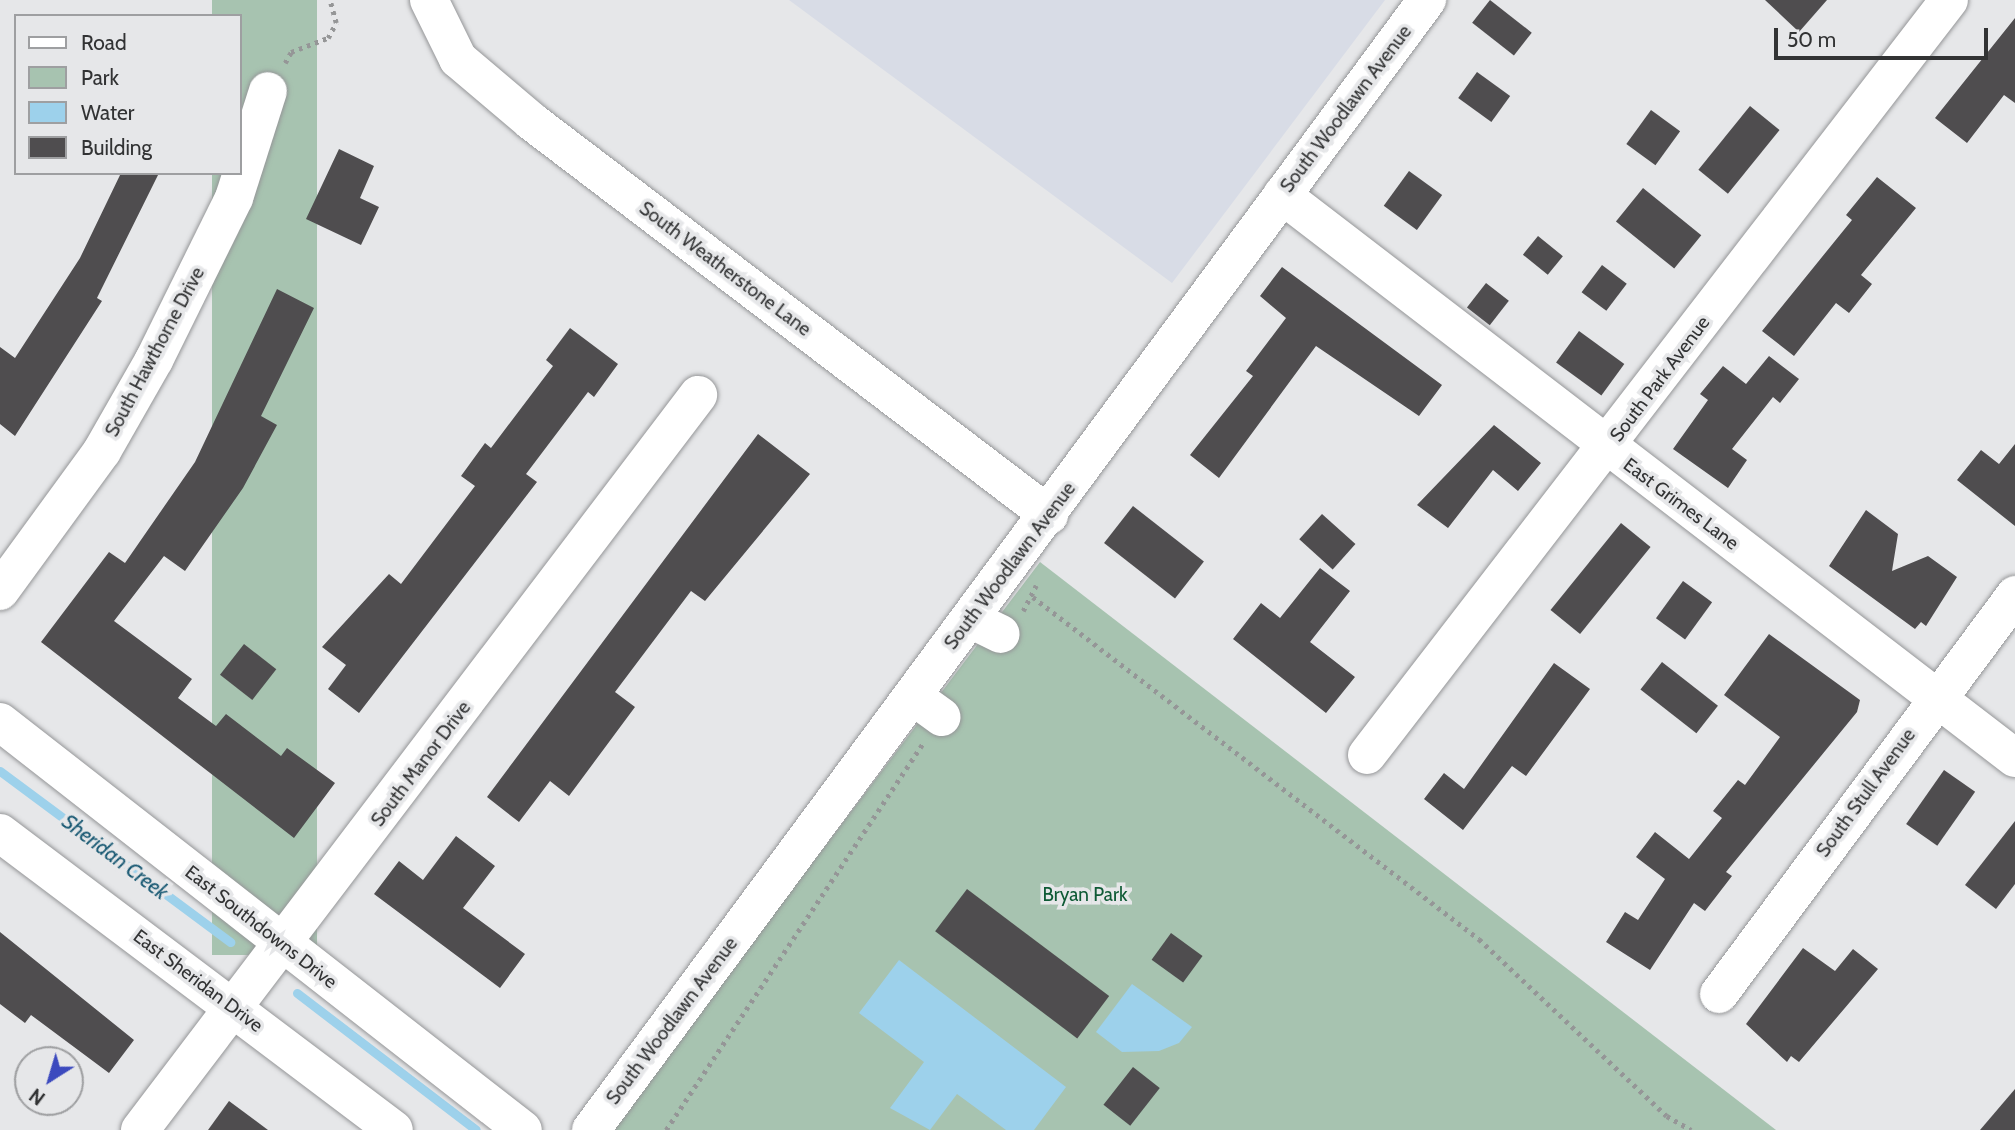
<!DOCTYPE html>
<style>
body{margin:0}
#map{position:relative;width:2015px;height:1130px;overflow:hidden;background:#e6e7e9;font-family:Cabin,sans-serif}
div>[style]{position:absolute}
.built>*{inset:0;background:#d8dce6}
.green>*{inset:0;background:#a7c3b0;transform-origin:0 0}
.water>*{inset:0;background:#9dd1eb}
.stream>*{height:9px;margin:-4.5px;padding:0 4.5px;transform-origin:4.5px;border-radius:4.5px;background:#9dd1eb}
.building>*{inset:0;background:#4f4d4f;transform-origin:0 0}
.path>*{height:4.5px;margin-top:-2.25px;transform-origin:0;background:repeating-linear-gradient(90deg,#959697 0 3.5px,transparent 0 8.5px)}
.roads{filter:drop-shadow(0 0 2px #959698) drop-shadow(0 0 2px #959698)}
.minor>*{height:38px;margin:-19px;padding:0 19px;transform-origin:19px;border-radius:19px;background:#fff}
span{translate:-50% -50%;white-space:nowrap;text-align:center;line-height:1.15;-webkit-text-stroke:7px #e6e7e9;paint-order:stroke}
.street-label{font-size:19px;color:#323334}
.park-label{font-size:19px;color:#0e5a35}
.water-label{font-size:21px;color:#195973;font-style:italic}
.legend{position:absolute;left:14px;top:14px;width:228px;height:161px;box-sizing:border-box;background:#e6e7e9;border:2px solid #9e9fa1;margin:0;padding:9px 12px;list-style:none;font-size:21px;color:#323334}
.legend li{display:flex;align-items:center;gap:14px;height:35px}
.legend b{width:35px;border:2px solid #9e9fa1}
.north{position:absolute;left:14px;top:1046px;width:70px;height:70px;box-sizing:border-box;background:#e6e7e9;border:2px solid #9e9fa1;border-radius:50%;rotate:217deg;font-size:19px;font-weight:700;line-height:28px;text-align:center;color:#323334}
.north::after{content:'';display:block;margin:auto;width:24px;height:32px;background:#3c4abe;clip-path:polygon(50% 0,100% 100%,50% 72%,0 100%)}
.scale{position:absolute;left:1774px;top:28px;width:214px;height:32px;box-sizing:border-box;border:4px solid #323334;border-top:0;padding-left:9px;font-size:21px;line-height:24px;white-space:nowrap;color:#323334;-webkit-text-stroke:5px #e6e7e9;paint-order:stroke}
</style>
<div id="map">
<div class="built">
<div style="clip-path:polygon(789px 0,1385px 0,1172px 283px)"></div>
</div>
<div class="green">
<div style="left:212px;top:0;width:105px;height:955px"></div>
<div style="clip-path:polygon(1040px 562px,1776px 1130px,610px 1130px)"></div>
</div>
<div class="water">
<div style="clip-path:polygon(899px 960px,1066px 1087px,1034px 1130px,1006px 1130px,957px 1094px,930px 1130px,890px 1108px,924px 1062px,859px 1013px)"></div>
<div style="clip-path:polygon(1132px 984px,1192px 1027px,1179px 1043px,1159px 1051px,1122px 1052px,1096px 1032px)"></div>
</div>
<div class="stream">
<div style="left:0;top:771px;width:287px;rotate:36.6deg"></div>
<div style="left:297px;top:993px;width:225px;rotate:37.4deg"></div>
</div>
<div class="building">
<div style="left:1490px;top:0;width:53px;height:29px;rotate:38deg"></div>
<div style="clip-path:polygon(1765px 0,1827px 0,1799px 32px)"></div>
<div style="clip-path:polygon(2015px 18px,2015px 103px,2004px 95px,1967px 143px,1935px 118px)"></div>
<div style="left:1477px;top:72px;width:41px;height:32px;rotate:36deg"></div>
<div style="left:1750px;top:106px;width:38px;height:82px;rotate:39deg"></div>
<div style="left:1651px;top:110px;width:36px;height:42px;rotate:36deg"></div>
<div style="clip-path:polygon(339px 149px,374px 166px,360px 198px,379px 207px,361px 245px,306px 219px)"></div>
<div style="left:1409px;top:171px;width:41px;height:43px;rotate:36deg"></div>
<div style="clip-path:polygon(121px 173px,159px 173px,97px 298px,102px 301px,15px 436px,0 424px,0 347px,15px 358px,80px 258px)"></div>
<div style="clip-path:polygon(1877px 177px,1916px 208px,1861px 275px,1872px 284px,1849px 313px,1836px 303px,1794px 356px,1762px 331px,1852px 220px,1846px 215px)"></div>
<div style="left:1643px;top:188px;width:75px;height:43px;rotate:39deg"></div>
<div style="left:1538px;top:236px;width:32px;height:24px;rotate:39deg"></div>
<div style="left:1602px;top:265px;width:31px;height:34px;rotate:37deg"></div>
<div style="clip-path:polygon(1282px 267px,1442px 385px,1419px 416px,1316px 346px,1219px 478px,1190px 455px,1253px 376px,1246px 371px,1286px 318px,1260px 296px)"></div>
<div style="left:1486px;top:283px;width:29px;height:31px;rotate:38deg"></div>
<div style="clip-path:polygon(277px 289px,314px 308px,261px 416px,277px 425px,243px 488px,185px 571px,164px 556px,114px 621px,192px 679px,178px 698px,216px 726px,226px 714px,281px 756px,287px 748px,335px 783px,294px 838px,41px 642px,109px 552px,125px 563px,195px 462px)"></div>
<div style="clip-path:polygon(570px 328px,618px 364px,594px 397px,588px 392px,526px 474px,537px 482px,359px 713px,328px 689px,346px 665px,322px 647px,389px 574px,401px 584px,475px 486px,461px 476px,485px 443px,491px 448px,553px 366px,546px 360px)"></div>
<div style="left:1579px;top:331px;width:56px;height:39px;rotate:36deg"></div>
<div style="clip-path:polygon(1769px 356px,1799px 379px,1780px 403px,1773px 397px,1732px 449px,1747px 460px,1728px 488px,1673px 449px,1708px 400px,1700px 394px,1723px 366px,1746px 384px)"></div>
<div style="clip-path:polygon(1494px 425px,1541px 463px,1518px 491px,1493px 470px,1448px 528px,1417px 505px)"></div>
<div style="clip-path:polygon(758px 434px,810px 474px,705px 601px,691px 591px,615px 692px,635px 707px,569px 796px,550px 781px,519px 822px,487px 797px)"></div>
<div style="clip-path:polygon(2015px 444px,2015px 526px,1957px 480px,1981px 450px,1999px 464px)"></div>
<div style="left:1133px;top:506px;width:90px;height:47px;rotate:38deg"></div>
<div style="clip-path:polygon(1866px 510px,1898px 534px,1892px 571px,1928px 556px,1957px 577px,1926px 626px,1921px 622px,1915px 629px,1829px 566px)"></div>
<div style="left:1322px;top:514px;width:45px;height:34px;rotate:42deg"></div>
<div style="left:1621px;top:523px;width:38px;height:112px;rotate:39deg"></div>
<div style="clip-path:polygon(1320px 568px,1350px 591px,1310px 642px,1355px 677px,1326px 713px,1233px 639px,1261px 603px,1280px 618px)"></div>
<div style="left:1683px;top:581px;width:36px;height:46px;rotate:36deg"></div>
<div style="clip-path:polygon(1769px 634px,1860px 700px,1857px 712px,1726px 872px,1732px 876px,1705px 911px,1694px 903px,1650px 970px,1606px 942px,1625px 912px,1638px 920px,1665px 879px,1636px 857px,1655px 832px,1689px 859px,1722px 818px,1713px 811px,1738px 780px,1745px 785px,1780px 737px,1724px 695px)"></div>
<div style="left:244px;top:644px;width:41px;height:39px;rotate:38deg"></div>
<div style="left:1662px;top:662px;width:71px;height:35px;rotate:38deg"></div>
<div style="clip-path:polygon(1554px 663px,1590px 689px,1526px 776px,1512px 766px,1463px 830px,1424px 799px,1444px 773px,1464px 789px)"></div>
<div style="left:1944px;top:770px;width:38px;height:66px;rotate:35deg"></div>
<div style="clip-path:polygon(2015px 821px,2015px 884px,1996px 909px,1965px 885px)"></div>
<div style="clip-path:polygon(456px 836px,495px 866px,463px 908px,525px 954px,500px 988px,374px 894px,399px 861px,423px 880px)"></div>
<div style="left:967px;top:889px;width:178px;height:53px;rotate:37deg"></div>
<div style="clip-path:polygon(0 932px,134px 1040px,109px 1073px,31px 1015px,25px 1023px,0 1004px)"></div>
<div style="left:1171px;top:933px;width:39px;height:33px;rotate:36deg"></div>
<div style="clip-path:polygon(1803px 948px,1835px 971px,1853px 949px,1878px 969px,1799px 1062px,1791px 1056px,1787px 1062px,1746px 1024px)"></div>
<div style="left:1133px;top:1067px;width:34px;height:48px;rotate:38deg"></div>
<div style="clip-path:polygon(2015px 1089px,2015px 1130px,1980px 1130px)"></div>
<div style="clip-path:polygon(229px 1101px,268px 1130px,208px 1130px)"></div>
</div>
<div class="path">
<div style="left:285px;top:63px;width:13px;rotate:-61deg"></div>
<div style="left:291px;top:52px;width:40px;rotate:-21deg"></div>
<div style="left:328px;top:38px;width:17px;rotate:-62deg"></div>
<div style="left:336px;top:23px;width:24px;rotate:-105deg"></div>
<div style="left:1033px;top:597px;width:562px;rotate:37.48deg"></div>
<div style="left:1479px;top:939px;width:258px;rotate:43.3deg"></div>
<div style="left:1667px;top:1116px;width:28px;rotate:30deg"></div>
<div style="left:1023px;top:611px;width:29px;rotate:-63deg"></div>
<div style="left:666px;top:1130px;width:465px;rotate:-56.4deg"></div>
</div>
<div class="roads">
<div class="minor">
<div style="left:429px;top:0;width:66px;rotate:63.8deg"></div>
<div style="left:458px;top:59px;width:96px;rotate:40.3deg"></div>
<div style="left:531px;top:121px;width:651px;rotate:37.26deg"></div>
<div style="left:1282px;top:195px;width:924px;rotate:37.53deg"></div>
<div style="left:0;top:591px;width:173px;rotate:-53.9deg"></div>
<div style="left:102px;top:451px;width:105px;rotate:-60.3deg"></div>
<div style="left:154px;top:360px;width:181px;rotate:-63.7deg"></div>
<div style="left:234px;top:198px;width:112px;rotate:-72.4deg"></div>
<div style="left:970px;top:619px;width:34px;rotate:26deg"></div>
<div style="left:914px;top:697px;width:34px;rotate:36deg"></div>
<div style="left:0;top:722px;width:663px;rotate:37.96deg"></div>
<div style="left:1367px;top:755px;width:953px;rotate:-52.37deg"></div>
<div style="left:0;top:833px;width:493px;rotate:37deg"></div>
<div style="left:1719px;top:994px;width:497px;rotate:-53.4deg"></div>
<div style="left:140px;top:1130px;width:923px;rotate:-52.79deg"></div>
<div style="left:591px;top:1130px;width:1406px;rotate:-53.51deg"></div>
</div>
</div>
<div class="street-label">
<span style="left:1346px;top:109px;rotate:-53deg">South Woodlawn Avenue</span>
<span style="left:725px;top:269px;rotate:37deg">South Weatherstone Lane</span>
<span style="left:155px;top:352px;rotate:-62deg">South Hawthorne Drive</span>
<span style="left:1660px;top:379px;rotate:-53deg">South Park Avenue</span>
<span style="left:1681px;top:504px;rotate:37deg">East Grimes Lane</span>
<span style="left:1010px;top:566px;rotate:-53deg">South Woodlawn Avenue</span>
<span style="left:421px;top:764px;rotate:-53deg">South Manor Drive</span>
<span style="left:1866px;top:793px;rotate:-54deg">South Stull Avenue</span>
<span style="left:261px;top:927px;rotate:38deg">East Southdowns Drive</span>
<span style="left:198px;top:981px;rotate:37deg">East Sheridan Drive</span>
<span style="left:672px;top:1021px;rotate:-53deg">South Woodlawn Avenue</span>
</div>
<div class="park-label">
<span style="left:1085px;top:895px">Bryan Park</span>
</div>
<div class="water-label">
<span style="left:115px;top:857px;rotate:37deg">Sheridan Creek</span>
</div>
<ul class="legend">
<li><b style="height:9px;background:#fff"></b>Road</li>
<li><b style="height:19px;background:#a7c3b0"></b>Park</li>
<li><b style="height:19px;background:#9dd1eb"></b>Water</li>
<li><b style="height:19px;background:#4f4d4f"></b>Building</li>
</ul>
<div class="north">N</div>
<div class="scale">50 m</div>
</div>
